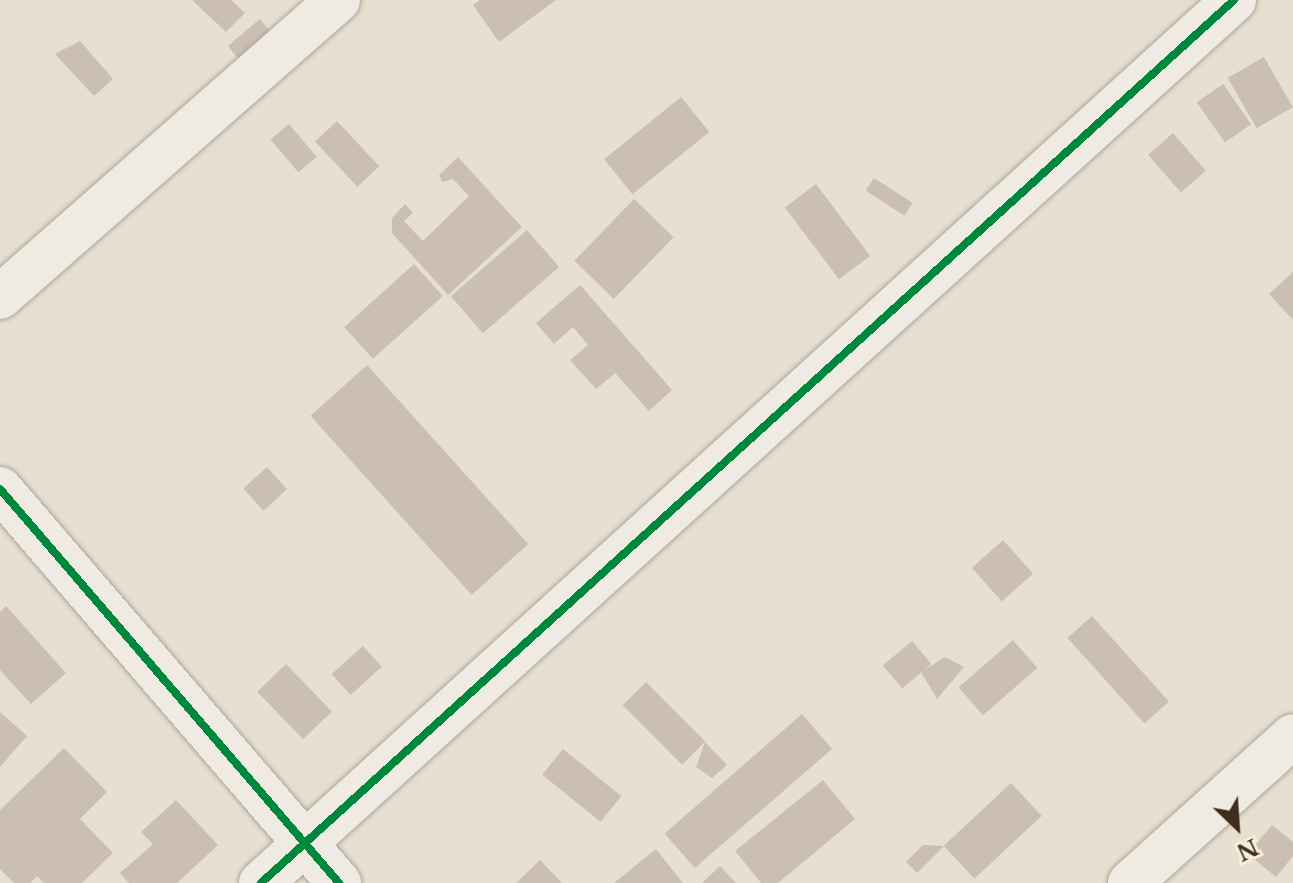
<!DOCTYPE html>
<style>
body{margin:0}
#map{position:relative;width:1293px;height:883px;overflow:hidden;background:#e7e0d1;font-family:"Libre Baskerville",serif}
div>[style]{position:absolute}
.building>*{inset:0;background:#cbbfb2;transform-origin:0 0}
.roads{filter:drop-shadow(0 0 2px #ada599) drop-shadow(0 0 2px #ada599)}
.minor>*{height:44px;margin:-22px;padding:0 22px;transform-origin:22px;border-radius:22px;background:#efebe3}
.cycleway>*{height:8px;margin:-4px;padding:0 4px;transform-origin:4px;border-radius:4px;background:#00873e}
span{translate:-50% -50%;white-space:nowrap;text-align:center;line-height:1.15;-webkit-text-stroke:7px #f7eed8;paint-order:stroke}
.north{position:absolute;left:1197px;top:787px;width:80px;height:80px;-webkit-text-stroke:6px #f7eed8;paint-order:stroke;rotate:155deg;font-size:22px;font-weight:700;line-height:32px;text-align:center;color:#3d2e20}
.north::after{content:'';display:block;margin:auto;width:28px;height:36px;background:#3d2e20;clip-path:polygon(50% 0,100% 100%,50% 72%,0 100%)}
</style>
<div id="map">
<div class="building">
<div style="clip-path:polygon(192px 0,231px 0,245px 13px,226px 32px)"></div>
<div style="clip-path:polygon(480px 0,556px 0,499px 42px,473px 5px)"></div>
<div style="left:260px;top:19px;width:26px;height:42px;rotate:50deg"></div>
<div style="clip-path:polygon(80px 41px,113px 79px,94px 96px,55px 54px)"></div>
<div style="left:1264px;top:57px;width:58px;height:42px;rotate:60deg"></div>
<div style="left:1223px;top:84px;width:49px;height:32px;rotate:55deg"></div>
<div style="left:681px;top:97px;width:45px;height:99px;rotate:51deg"></div>
<div style="left:337px;top:121px;width:62px;height:30px;rotate:47deg"></div>
<div style="left:289px;top:124px;width:43px;height:24px;rotate:50deg"></div>
<div style="left:1173px;top:133px;width:50px;height:33px;rotate:49deg"></div>
<div style="clip-path:polygon(458px 157px,522px 227px,448px 295px,392px 233px,392px 218px,405px 204px,413px 213px,404px 221px,423px 241px,469px 196px,453px 179px,442px 182px,439px 175px)"></div>
<div style="left:874px;top:178px;width:46px;height:15px;rotate:33deg"></div>
<div style="left:816px;top:184px;width:90px;height:39px;rotate:53deg"></div>
<div style="left:634px;top:199px;width:55px;height:86px;rotate:44deg"></div>
<div style="left:527px;top:230px;width:49px;height:101px;rotate:49deg"></div>
<div style="left:414px;top:264px;width:43px;height:94px;rotate:48deg"></div>
<div style="clip-path:polygon(1293px 272px,1293px 320px,1269px 294px)"></div>
<div style="clip-path:polygon(580px 285px,672px 390px,649px 411px,615px 373px,596px 389px,570px 360px,588px 345px,573px 327px,554px 344px,536px 323px)"></div>
<div style="left:367px;top:365px;width:241px;height:76px;rotate:48deg"></div>
<div style="left:267px;top:467px;width:30px;height:32px;rotate:48deg"></div>
<div style="left:1003px;top:540px;width:45px;height:42px;rotate:48deg"></div>
<div style="clip-path:polygon(6px 606px,66px 673px,31px 704px,0 670px,0 612px)"></div>
<div style="left:1092px;top:616px;width:115px;height:33px;rotate:48deg"></div>
<div style="left:1013px;top:640px;width:37px;height:72px;rotate:49deg"></div>
<div style="left:912px;top:641px;width:30px;height:38px;rotate:50deg"></div>
<div style="left:363px;top:646px;width:28px;height:42px;rotate:48deg"></div>
<div style="clip-path:polygon(945px 657px,964px 667px,937px 699px,921px 672px)"></div>
<div style="left:286px;top:664px;width:66px;height:40px;rotate:46deg"></div>
<div style="left:646px;top:682px;width:84px;height:33px;rotate:45deg"></div>
<div style="clip-path:polygon(0 712px,27px 736px,0 767px)"></div>
<div style="left:802px;top:714px;width:46px;height:182px;rotate:49deg"></div>
<div style="clip-path:polygon(705px 742px,727px 765px,712px 778px,696px 767px)"></div>
<div style="clip-path:polygon(64px 748px,107px 792px,80px 819px,113px 853px,82px 883px,44px 883px,37px 876px,30px 883px,14px 883px,0 869px,0 810px)"></div>
<div style="left:563px;top:749px;width:75px;height:33px;rotate:39deg"></div>
<div style="clip-path:polygon(823px 780px,855px 819px,778px 883px,761px 883px,735px 851px)"></div>
<div style="left:1011px;top:783px;width:45px;height:92px;rotate:47deg"></div>
<div style="clip-path:polygon(176px 800px,218px 845px,177px 883px,129px 883px,120px 873px,153px 844px,141px 832px)"></div>
<div style="clip-path:polygon(1272px 825px,1293px 842px,1293px 856px,1276px 877px,1248px 854px)"></div>
<div style="clip-path:polygon(923px 845px,944px 846px,917px 873px,906px 862px)"></div>
<div style="clip-path:polygon(656px 849px,683px 883px,614px 883px)"></div>
<div style="clip-path:polygon(540px 860px,562px 883px,516px 883px)"></div>
<div style="clip-path:polygon(720px 866px,736px 883px,702px 883px)"></div>
</div>
<div class="roads">
<div class="minor">
<div style="left:0;top:297px;width:450px;rotate:-41.3deg"></div>
<div style="left:0;top:489px;width:520px;rotate:49.29deg"></div>
<div style="left:261px;top:883px;width:1314px;rotate:-42.22deg"></div>
<div style="left:1130px;top:883px;width:219px;rotate:-42deg"></div>
</div>
</div>
<div class="cycleway">
<div style="left:0;top:489px;width:520px;rotate:49.29deg"></div>
<div style="left:261px;top:883px;width:1314px;rotate:-42.22deg"></div>
</div>
<div class="north">N</div>
</div>
